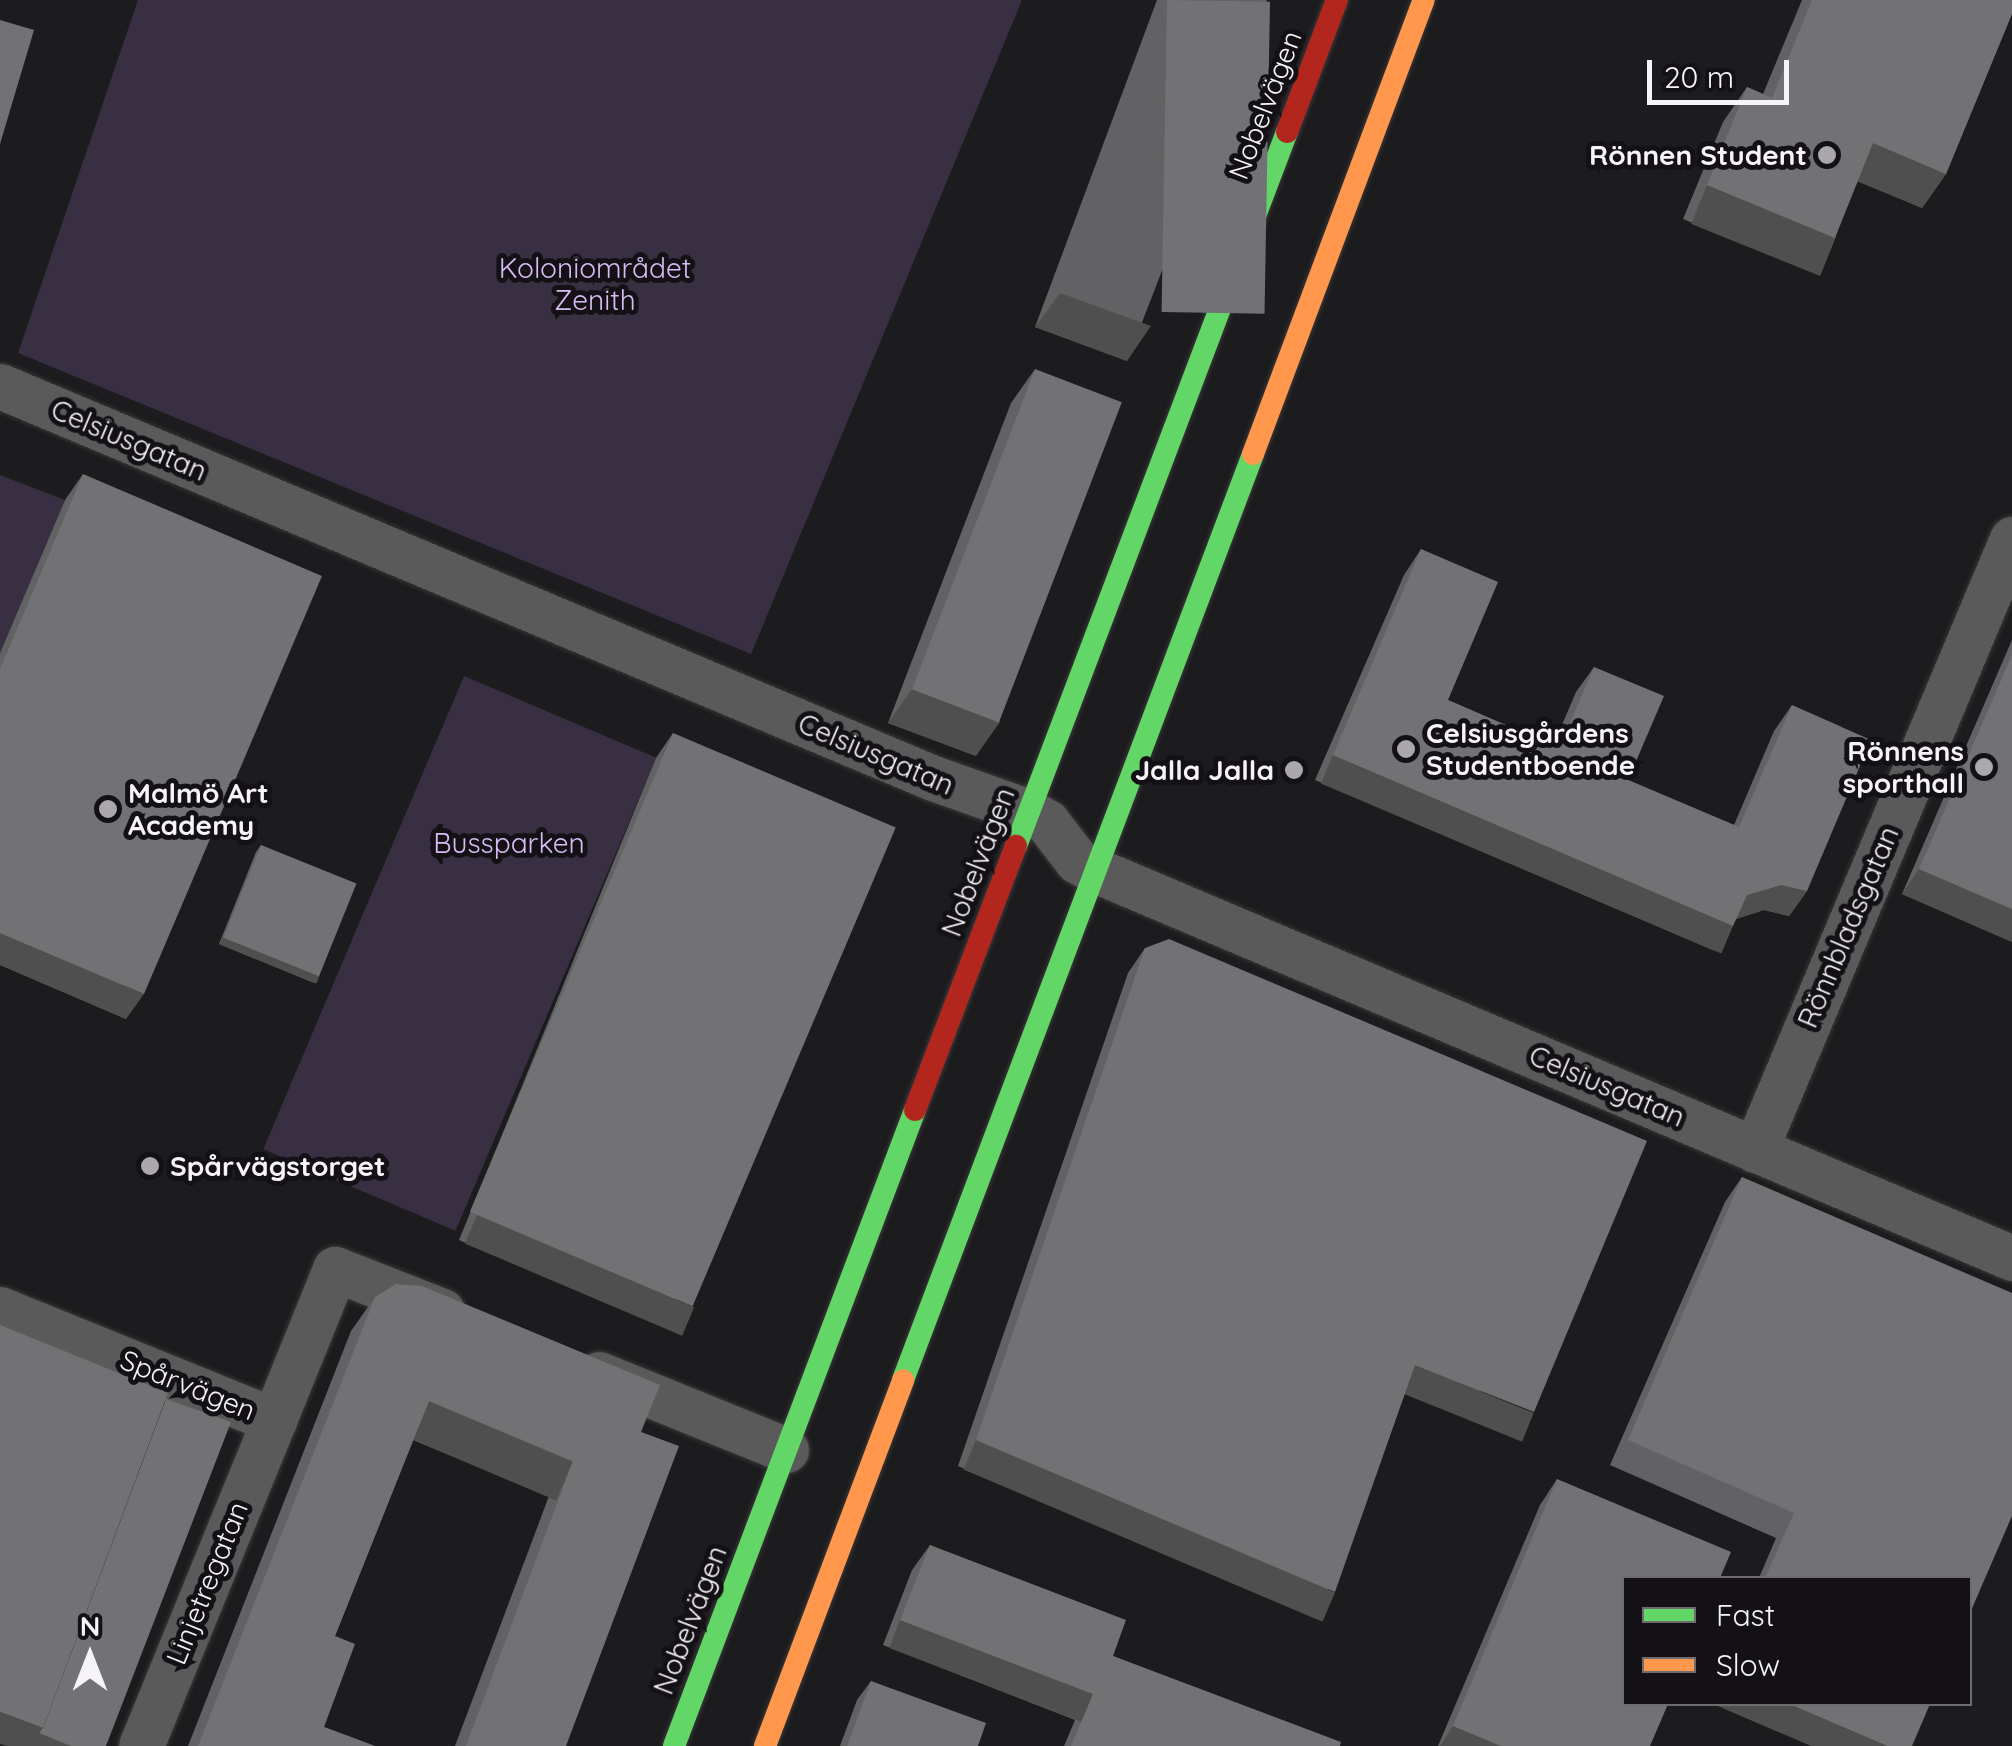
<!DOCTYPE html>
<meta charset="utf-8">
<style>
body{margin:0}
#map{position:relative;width:2012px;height:1746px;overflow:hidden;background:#1c1b1d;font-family:Quicksand,sans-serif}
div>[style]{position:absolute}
.green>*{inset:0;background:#392f43;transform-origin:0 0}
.roads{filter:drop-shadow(0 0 2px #39383a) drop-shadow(0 0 2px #39383a)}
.street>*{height:45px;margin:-22.5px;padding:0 22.5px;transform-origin:22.5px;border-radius:22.5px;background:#5a5a5b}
.fast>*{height:22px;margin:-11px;padding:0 11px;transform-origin:11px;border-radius:11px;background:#63d668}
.slow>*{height:22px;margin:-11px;padding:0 11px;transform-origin:11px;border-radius:11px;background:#ff974d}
.jam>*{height:22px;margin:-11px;padding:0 11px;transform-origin:11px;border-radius:11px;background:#b3261e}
.wall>*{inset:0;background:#626163}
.shaded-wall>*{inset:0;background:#504f50;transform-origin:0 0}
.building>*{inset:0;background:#727173;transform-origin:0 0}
.dots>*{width:28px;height:28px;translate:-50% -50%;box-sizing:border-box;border:5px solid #131115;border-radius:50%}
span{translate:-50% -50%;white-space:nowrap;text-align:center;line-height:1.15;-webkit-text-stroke:10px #131115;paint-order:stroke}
.street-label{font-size:28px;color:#f6f4f7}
.poi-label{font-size:28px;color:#f6f4f7;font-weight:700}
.right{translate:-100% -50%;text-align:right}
.left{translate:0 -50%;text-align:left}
.park-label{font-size:28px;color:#d7bbf2}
.legend{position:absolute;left:1622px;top:1576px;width:350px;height:130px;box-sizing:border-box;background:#131115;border:2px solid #6e6c6f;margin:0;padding:12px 18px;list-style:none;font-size:30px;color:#f6f4f7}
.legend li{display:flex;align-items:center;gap:20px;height:50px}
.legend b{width:50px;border:2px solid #6e6c6f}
.north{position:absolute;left:40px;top:1606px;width:100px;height:100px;-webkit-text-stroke:8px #131115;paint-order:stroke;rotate:0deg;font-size:28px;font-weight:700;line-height:40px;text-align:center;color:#f6f4f7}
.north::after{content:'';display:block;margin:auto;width:35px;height:45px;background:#f6f4f7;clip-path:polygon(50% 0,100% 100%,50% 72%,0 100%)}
.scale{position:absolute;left:1647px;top:60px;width:142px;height:45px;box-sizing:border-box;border:5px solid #f6f4f7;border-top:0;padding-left:12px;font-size:30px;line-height:35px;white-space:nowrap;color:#f6f4f7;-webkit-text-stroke:8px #131115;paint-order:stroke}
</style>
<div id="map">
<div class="green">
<div style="clip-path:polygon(138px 0,1022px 0,751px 654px,18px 353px)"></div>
<div style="clip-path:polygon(0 475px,65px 500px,0 653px)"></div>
<div style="left:464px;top:676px;width:209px;height:514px;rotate:23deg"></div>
</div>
<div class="roads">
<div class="street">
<div style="left:0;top:386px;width:1012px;rotate:22.79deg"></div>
<div style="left:933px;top:778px;width:102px;rotate:19.5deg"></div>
<div style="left:1029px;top:812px;width:21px;rotate:29deg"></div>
<div style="left:1047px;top:822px;width:49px;rotate:52.4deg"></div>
<div style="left:1077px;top:861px;width:20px;rotate:27deg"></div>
<div style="left:1095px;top:870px;width:996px;rotate:22.93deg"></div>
<div style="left:1755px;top:1150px;width:663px;rotate:-67.19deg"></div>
<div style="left:0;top:1309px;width:296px;rotate:22.1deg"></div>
<div style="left:274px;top:1420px;width:163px;rotate:-68deg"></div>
<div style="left:335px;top:1269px;width:115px;rotate:21.4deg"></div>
<div style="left:599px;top:1374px;width:202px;rotate:22.1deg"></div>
<div style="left:141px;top:1746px;width:352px;rotate:-67.8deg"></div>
</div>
<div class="fast">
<div style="left:1016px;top:846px;width:764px;rotate:-69.22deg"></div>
<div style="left:903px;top:1380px;width:990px;rotate:-69.29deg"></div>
<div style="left:674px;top:1746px;width:680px;rotate:-69.25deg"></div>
</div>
<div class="slow">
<div style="left:1253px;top:454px;width:485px;rotate:-69.4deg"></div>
<div style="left:765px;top:1746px;width:391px;rotate:-69.3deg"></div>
</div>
<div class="jam">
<div style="left:1287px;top:132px;width:141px;rotate:-69.3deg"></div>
<div style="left:915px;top:1110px;width:283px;rotate:-69.1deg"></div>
</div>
</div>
<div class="wall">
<div style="clip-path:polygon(1157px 0,1267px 0,1127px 361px,1035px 327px)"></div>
<div style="clip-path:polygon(1802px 0,2012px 0,2010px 18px,1946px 174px,1922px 208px,1858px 181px,1811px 272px,1683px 219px,1723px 122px,1747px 87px,1763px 94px)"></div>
<div style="clip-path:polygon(1035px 369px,976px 756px,888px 723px,1011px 403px)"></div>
<div style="clip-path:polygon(83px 474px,126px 1019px,0 965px,0 653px,65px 500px)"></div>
<div style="clip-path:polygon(1421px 549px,1448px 700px,1553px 746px,1576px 692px,1594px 667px,1628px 780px,1734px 825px,1774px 731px,1792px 705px,1807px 891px,1789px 916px,1764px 910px,1736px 919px,1715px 951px,1315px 780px,1404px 575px)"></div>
<div style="clip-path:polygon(2012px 640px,2012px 942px,1902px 894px)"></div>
<div style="clip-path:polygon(673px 733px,677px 1333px,459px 1240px,656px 758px)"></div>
<div style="clip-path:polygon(261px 845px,319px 976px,314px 983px,219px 944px,256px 852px)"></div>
<div style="clip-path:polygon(1145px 948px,1516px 1438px,1405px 1393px,1317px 1617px,958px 1466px,1128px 973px)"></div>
<div style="clip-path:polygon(1742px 1177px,1970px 1578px,1759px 1578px,1776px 1538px,1610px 1465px,1725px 1202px)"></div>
<div style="clip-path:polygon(375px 1297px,641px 1432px,566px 1746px,455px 1746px,549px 1496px,413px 1440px,335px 1636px,324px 1727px,375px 1746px,188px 1746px,351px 1331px)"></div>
<div style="clip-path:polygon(1557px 1479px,1650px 1746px,1438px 1746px,1540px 1505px)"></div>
<div style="clip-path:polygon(930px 1545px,1113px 1656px,1340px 1746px,1064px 1746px,1075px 1720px,883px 1645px,912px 1570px)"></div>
<div style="clip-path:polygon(871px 1681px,978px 1746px,840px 1746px,857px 1700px)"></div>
</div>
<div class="shaded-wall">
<div style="clip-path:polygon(1873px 143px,1946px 174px,1922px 208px,1849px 178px)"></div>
<div style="left:1707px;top:185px;width:139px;height:42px;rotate:22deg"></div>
<div style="clip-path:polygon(1060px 293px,1151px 326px,1127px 361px,1035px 327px)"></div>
<div style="clip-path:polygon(912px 689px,1000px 722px,976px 756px,888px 723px)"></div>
<div style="left:1333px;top:755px;width:435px;height:31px;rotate:23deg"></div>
<div style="clip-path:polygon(1919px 869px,2012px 909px,2012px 942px,1902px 894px)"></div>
<div style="clip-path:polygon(1781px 885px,1807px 891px,1789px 916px,1764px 910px,1729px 921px,1747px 895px)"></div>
<div style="clip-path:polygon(0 933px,144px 994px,126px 1019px,0 965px)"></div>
<div style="left:223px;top:937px;width:104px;height:8px;rotate:22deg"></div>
<div style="left:477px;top:1215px;width:236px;height:31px;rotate:23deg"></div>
<div style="left:1415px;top:1365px;width:128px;height:31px;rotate:22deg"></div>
<div style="left:429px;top:1401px;width:156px;height:42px;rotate:23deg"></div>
<div style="left:976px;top:1440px;width:390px;height:32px;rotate:23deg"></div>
<div style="left:900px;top:1620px;width:207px;height:30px;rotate:21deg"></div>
<div style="clip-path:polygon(1713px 1704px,1789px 1704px,1887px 1746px,1811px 1746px)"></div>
<div style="clip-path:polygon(0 1712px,43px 1728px,71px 1746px,7px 1746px,0 1744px)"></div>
<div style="clip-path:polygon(1453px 1726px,1501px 1746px,1440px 1746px)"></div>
</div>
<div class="building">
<div style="left:1167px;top:0;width:103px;height:312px;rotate:1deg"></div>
<div style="clip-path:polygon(1812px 0,2012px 0,2012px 14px,1946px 174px,1873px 143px,1835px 238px,1707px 185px,1747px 87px,1772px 98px)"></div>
<div style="clip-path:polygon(0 20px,34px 30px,0 144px)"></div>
<div style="left:1035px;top:369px;width:93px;height:343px;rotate:21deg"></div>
<div style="clip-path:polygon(83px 474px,322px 576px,144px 994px,0 933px,0 669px)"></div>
<div style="clip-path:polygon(1421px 549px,1498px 582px,1448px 700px,1559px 748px,1594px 667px,1664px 696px,1628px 780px,1739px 827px,1792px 705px,1871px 740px,1807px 891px,1781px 885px,1747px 895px,1733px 926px,1333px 755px)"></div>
<div style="clip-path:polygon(2012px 655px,2012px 909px,1919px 869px)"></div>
<div style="left:673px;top:733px;width:242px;height:520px;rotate:23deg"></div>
<div style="left:261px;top:845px;width:103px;height:100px;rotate:22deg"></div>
<div style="clip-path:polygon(1169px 939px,1647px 1141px,1534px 1412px,1415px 1365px,1335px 1592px,976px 1440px,1145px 948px)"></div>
<div style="clip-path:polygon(1742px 1177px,2012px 1293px,2012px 1516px,1970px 1613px,1970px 1578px,1765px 1578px,1794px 1513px,1628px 1440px)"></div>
<div style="clip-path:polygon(396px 1284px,422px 1286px,660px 1385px,641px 1432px,679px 1446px,566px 1746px,466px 1746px,573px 1461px,429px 1401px,335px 1636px,355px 1644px,324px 1727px,375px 1746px,198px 1746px,375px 1297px)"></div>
<div style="clip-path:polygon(0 1325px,168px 1393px,43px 1728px,0 1712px)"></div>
<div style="clip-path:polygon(166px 1399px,231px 1422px,106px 1746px,71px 1746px,39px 1733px,43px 1728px)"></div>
<div style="clip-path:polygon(1557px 1479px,1731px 1552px,1720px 1578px,1624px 1578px,1624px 1704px,1668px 1704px,1650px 1746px,1501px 1746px,1453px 1726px)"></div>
<div style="clip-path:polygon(930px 1545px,1126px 1620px,1113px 1656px,1341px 1742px,1340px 1746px,1071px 1746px,1093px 1694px,900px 1620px)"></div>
<div style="clip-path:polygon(871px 1681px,986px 1723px,978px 1746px,847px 1746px)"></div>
<div style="clip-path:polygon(1789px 1704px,1930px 1704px,1912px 1746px,1887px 1746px)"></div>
</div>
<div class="dots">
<div style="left:1827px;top:155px;background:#aaa8ab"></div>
<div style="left:1406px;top:749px;background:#aaa8ab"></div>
<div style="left:1984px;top:767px;background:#aaa8ab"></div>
<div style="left:1294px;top:770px;background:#aaa8ab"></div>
<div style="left:108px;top:809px;background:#aaa8ab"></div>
<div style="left:150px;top:1166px;background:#aaa8ab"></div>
</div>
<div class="street-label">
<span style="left:1265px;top:105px;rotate:-69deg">Nobelvägen</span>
<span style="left:129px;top:440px;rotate:23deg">Celsiusgatan</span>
<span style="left:876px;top:754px;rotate:23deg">Celsiusgatan</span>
<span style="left:978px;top:862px;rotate:-69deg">Nobelvägen</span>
<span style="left:1848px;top:927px;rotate:-67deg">Rönnbladsgatan</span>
<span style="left:1607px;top:1086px;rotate:23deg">Celsiusgatan</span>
<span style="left:188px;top:1385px;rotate:22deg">Spårvägen</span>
<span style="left:207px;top:1583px;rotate:-68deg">Linjetregatan</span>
<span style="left:690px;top:1620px;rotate:-69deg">Nobelvägen</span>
</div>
<div class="poi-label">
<span class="right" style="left:1807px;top:155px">Rönnen Student</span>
<span class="left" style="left:1426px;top:749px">Celsiusgårdens<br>Studentboende</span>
<span class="right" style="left:1964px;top:767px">Rönnens<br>sporthall</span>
<span class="right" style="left:1274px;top:770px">Jalla Jalla</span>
<span class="left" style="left:128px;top:809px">Malmö Art<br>Academy</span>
<span class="left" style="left:170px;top:1166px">Spårvägstorget</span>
</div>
<div class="park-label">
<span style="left:595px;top:284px">Koloniområdet<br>Zenith</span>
<span style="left:509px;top:843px">Bussparken</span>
</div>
<ul class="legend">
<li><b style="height:12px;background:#63d668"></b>Fast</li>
<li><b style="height:12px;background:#ff974d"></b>Slow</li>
</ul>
<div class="north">N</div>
<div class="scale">20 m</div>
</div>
